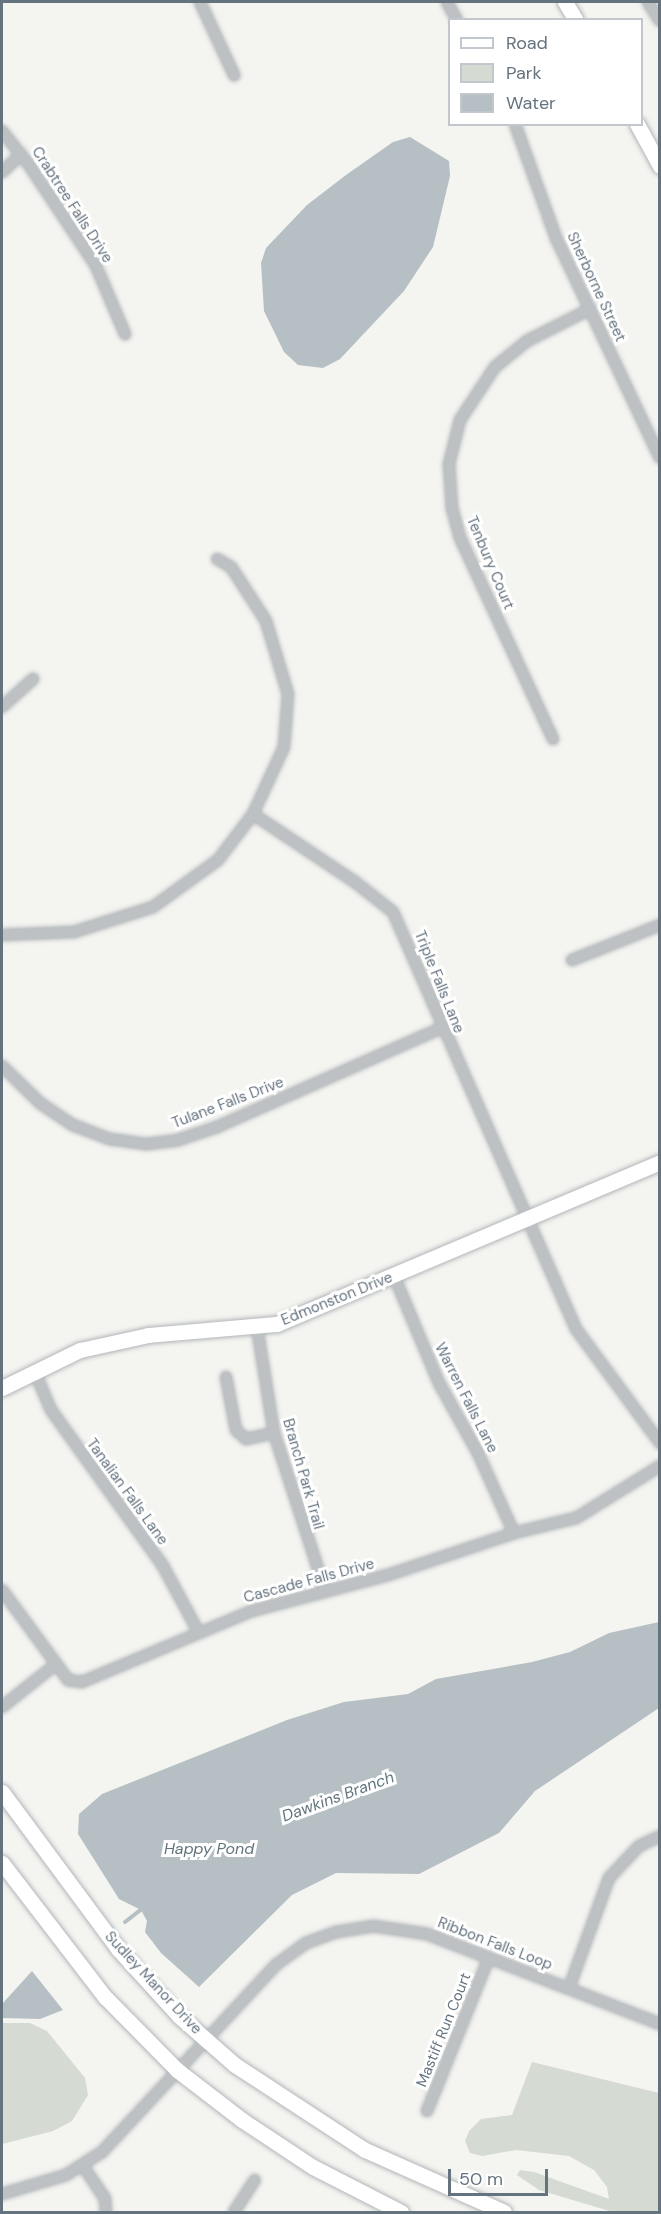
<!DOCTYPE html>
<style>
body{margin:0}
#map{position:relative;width:661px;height:2214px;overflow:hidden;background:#f4f4f0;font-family:"DM Sans",sans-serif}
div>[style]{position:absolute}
.green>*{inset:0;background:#d5dad2}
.water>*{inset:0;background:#b6c0c4}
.stream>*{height:4px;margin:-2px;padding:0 2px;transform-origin:2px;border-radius:2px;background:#b6c0c4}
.roads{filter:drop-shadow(0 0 2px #b2b6ba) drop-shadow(0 0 2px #b2b6ba)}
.street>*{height:10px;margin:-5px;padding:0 5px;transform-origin:5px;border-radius:5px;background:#bdc1c4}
.secondary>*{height:15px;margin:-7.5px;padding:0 7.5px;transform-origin:7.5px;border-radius:7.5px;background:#fff}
span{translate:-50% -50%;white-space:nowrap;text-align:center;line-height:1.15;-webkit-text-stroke:6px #fff;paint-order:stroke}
.street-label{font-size:15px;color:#65737f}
.water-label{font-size:16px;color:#61747c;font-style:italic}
.frame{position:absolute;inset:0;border:3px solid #65737f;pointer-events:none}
.legend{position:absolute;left:448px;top:18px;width:195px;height:108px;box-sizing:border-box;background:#fff;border:2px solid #c1c7cc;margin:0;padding:8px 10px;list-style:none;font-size:18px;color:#65737f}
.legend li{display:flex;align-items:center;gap:12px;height:30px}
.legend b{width:30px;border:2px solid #c1c7cc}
.scale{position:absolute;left:448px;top:2169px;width:100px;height:27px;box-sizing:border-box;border:3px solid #65737f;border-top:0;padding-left:8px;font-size:18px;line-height:21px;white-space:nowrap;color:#65737f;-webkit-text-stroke:4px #fff;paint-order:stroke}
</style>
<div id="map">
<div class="green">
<div style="clip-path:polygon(2px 2023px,30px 2023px,47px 2031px,85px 2078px,88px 2095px,72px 2121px,53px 2131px,2px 2144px)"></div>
<div style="clip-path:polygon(532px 2062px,659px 2093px,659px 2212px,613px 2212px,539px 2190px,517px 2175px,520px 2170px,534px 2172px,609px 2199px,607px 2187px,594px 2170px,569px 2156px,516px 2150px,482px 2156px,470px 2153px,465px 2141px,469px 2131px,481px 2119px,512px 2115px)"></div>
</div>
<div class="water">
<div style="clip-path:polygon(410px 137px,449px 161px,450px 176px,433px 247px,404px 291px,340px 359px,323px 368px,298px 365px,284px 352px,264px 311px,261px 263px,266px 248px,307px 205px,346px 175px,393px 142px)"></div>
<div style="clip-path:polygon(659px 1622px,659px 1708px,535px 1791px,499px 1833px,419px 1874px,336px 1873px,292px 1895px,199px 1987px,161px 1953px,145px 1932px,147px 1921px,141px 1910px,119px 1899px,78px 1834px,79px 1814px,102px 1794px,287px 1720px,344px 1702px,408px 1694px,436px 1679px,532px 1662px,570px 1652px,609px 1633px)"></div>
<div style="clip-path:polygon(32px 1971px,63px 2010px,40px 2019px,2px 2018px,2px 2004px)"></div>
</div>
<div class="stream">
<div style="left:125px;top:1922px;width:23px;rotate:-38deg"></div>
</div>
<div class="roads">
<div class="street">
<div style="left:200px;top:2px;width:81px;rotate:65deg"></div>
<div style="left:447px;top:2px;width:21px;rotate:61deg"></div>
<div style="left:648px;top:2px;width:22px;rotate:58deg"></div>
<div style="left:515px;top:124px;width:121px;rotate:70.2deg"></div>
<div style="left:556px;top:238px;width:243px;rotate:64.7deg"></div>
<div style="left:2px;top:131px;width:43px;rotate:51.5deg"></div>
<div style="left:29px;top:165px;width:121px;rotate:56.4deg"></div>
<div style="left:96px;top:266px;width:74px;rotate:66.9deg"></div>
<div style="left:2px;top:172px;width:26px;rotate:-43deg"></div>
<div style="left:2px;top:707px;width:42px;rotate:-42.1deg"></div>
<div style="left:553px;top:739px;width:221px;rotate:-114.8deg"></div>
<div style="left:460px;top:538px;width:30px;rotate:-105deg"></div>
<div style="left:452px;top:509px;width:45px;rotate:-93.8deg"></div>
<div style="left:449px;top:464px;width:45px;rotate:-76deg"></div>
<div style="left:460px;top:420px;width:64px;rotate:-56.6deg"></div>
<div style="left:495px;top:367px;width:41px;rotate:-39.1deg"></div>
<div style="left:527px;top:341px;width:71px;rotate:-26.9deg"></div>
<div style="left:253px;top:814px;width:123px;rotate:33.7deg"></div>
<div style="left:355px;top:882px;width:48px;rotate:38.3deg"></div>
<div style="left:393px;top:912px;width:455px;rotate:66.3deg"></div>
<div style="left:576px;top:1329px;width:142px;rotate:53.6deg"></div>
<div style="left:2px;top:935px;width:72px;rotate:-2.4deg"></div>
<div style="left:74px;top:932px;width:83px;rotate:-17.6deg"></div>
<div style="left:153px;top:907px;width:80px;rotate:-35.9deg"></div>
<div style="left:218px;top:860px;width:58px;rotate:-52.7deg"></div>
<div style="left:253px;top:814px;width:74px;rotate:-65.2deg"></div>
<div style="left:284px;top:747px;width:53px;rotate:-85.7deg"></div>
<div style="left:288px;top:694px;width:76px;rotate:-106.8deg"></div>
<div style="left:266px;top:621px;width:64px;rotate:-122.9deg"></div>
<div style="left:231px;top:567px;width:16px;rotate:-150deg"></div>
<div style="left:572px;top:960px;width:95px;rotate:-21.7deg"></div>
<div style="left:2px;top:1066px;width:53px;rotate:44.2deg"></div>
<div style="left:40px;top:1103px;width:40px;rotate:34deg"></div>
<div style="left:73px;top:1125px;width:40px;rotate:21deg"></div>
<div style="left:110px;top:1139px;width:37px;rotate:8deg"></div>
<div style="left:147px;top:1144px;width:31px;rotate:-7deg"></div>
<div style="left:178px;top:1140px;width:41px;rotate:-18.4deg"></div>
<div style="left:217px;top:1127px;width:245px;rotate:-23.8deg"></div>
<div style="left:394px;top:1276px;width:116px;rotate:67.2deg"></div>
<div style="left:439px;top:1383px;width:80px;rotate:60.9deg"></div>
<div style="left:478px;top:1453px;width:88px;rotate:65.8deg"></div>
<div style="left:257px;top:1327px;width:107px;rotate:80.9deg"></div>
<div style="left:274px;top:1433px;width:165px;rotate:72deg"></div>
<div style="left:34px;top:1370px;width:43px;rotate:67deg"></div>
<div style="left:51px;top:1410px;width:192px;rotate:54.3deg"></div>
<div style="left:163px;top:1566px;width:74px;rotate:61.7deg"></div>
<div style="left:226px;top:1377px;width:54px;rotate:79.3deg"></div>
<div style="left:236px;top:1430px;width:13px;rotate:42deg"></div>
<div style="left:246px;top:1439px;width:29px;rotate:-12deg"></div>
<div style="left:2px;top:1590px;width:112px;rotate:53.7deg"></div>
<div style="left:68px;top:1680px;width:14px;rotate:8deg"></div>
<div style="left:82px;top:1682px;width:184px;rotate:-22.7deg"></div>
<div style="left:252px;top:1611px;width:141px;rotate:-14.8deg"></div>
<div style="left:388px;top:1575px;width:133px;rotate:-18.4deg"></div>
<div style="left:514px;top:1533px;width:64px;rotate:-13.6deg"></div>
<div style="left:576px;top:1518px;width:99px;rotate:-31.8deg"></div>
<div style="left:2px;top:1707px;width:69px;rotate:-38.5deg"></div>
<div style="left:569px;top:1988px;width:117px;rotate:-70deg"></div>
<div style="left:609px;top:1878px;width:44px;rotate:-46.8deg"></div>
<div style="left:639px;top:1846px;width:23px;rotate:-25deg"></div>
<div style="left:427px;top:2111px;width:163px;rotate:-68deg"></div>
<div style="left:83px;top:2166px;width:40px;rotate:56deg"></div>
<div style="left:105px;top:2199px;width:13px;rotate:86deg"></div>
<div style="left:2px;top:2194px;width:67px;rotate:-16.5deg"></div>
<div style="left:66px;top:2175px;width:43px;rotate:-32.6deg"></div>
<div style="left:102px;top:2152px;width:257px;rotate:-47.1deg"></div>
<div style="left:277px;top:1964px;width:36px;rotate:-36deg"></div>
<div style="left:306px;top:1943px;width:32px;rotate:-20deg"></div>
<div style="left:336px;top:1932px;width:37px;rotate:-9deg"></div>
<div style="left:373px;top:1926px;width:55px;rotate:8.4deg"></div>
<div style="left:427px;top:1934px;width:250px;rotate:21.1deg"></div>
<div style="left:234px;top:2212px;width:38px;rotate:-57deg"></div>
</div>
<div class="secondary">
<div style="left:565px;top:2px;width:21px;rotate:59deg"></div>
<div style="left:637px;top:124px;width:48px;rotate:61.3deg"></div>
<div style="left:2px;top:1388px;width:87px;rotate:-26deg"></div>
<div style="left:80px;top:1350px;width:70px;rotate:-12.4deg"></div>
<div style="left:148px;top:1335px;width:129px;rotate:-4.9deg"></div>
<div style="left:277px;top:1324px;width:416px;rotate:-22.9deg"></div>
<div style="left:2px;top:1792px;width:195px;rotate:53.5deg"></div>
<div style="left:118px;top:1949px;width:91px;rotate:47.7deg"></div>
<div style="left:179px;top:2016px;width:74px;rotate:41.2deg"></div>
<div style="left:235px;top:2065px;width:155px;rotate:33.2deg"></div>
<div style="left:365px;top:2150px;width:152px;rotate:24deg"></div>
<div style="left:2px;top:1863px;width:169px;rotate:52.5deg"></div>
<div style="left:105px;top:1997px;width:103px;rotate:45.4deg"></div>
<div style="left:177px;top:2070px;width:82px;rotate:37.6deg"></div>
<div style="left:242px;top:2120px;width:85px;rotate:33.5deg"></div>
<div style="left:313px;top:2167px;width:99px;rotate:27.1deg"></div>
</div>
</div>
<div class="street-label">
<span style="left:72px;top:205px;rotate:57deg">Crabtree Falls Drive</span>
<span style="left:596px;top:287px;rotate:65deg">Sherborne Street</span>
<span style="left:490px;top:563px;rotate:67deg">Tenbury Court</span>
<span style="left:439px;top:982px;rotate:68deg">Triple Falls Lane</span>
<span style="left:228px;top:1103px;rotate:-21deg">Tulane Falls Drive</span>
<span style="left:337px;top:1299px;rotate:-22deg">Edmonston Drive</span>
<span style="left:466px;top:1398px;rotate:63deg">Warren Falls Lane</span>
<span style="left:303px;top:1474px;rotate:74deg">Branch Park Trail</span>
<span style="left:127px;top:1492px;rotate:54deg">Tanalian Falls Lane</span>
<span style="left:309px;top:1581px;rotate:-15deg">Cascade Falls Drive</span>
<span style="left:495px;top:1944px;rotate:21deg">Ribbon Falls Loop</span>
<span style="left:153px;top:1983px;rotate:47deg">Sudley Manor Drive</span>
<span style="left:444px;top:2030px;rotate:-68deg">Mastiff Run Court</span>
</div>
<div class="water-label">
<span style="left:338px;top:1797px;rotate:-20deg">Dawkins Branch</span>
<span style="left:209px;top:1849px">Happy Pond</span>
</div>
<div class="frame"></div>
<ul class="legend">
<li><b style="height:8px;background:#fff"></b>Road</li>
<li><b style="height:16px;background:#d5dad2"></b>Park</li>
<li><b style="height:16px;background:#b6c0c4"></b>Water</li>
</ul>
<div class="scale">50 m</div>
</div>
